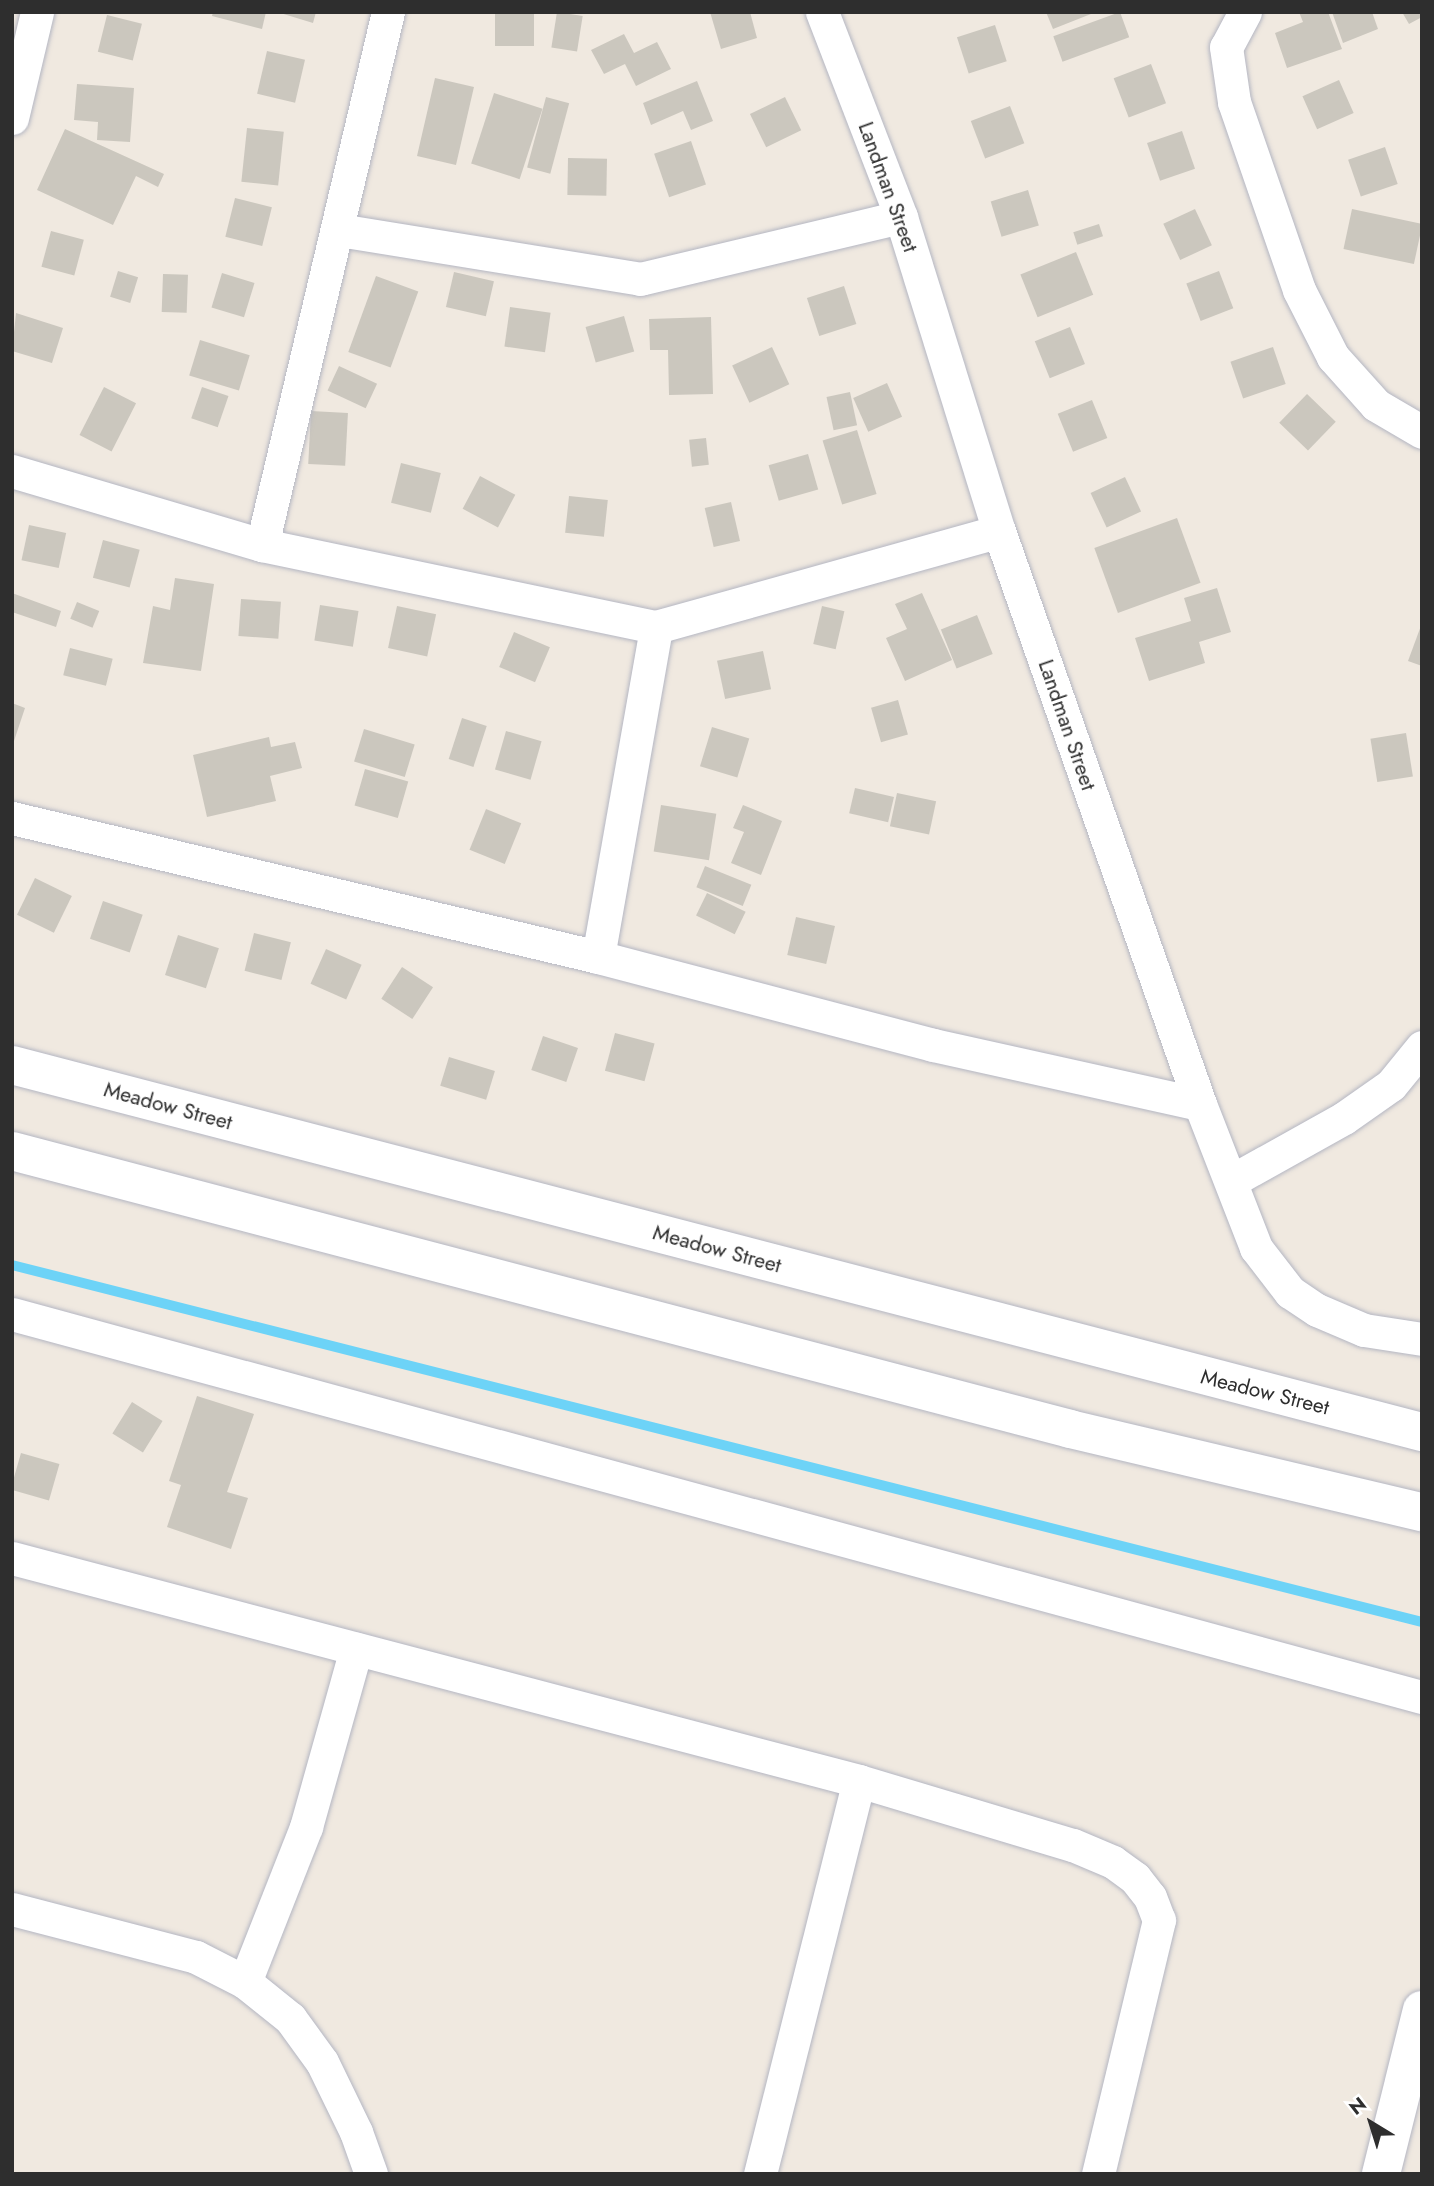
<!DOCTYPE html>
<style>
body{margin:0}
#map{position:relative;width:1434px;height:2186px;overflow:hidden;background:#f0e9e0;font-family:Jost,sans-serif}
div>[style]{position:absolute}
.stream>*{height:10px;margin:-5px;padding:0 5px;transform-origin:5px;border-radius:5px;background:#6dd3f7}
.building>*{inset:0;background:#cbc7be;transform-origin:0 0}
.roads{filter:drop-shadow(0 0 2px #b4b6c2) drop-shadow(0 0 2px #b4b6c2)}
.minor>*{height:33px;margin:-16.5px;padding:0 16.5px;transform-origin:16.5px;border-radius:16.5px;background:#fff}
.tertiary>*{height:38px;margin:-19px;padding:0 19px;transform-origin:19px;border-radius:19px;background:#fff}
span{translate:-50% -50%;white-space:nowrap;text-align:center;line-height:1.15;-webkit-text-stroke:6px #fff;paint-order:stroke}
.street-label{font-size:21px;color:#2e2e2e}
.frame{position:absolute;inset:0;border:14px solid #2e2e2e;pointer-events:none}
.north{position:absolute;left:1336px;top:2088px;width:70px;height:70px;-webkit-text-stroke:5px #fff;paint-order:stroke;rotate:322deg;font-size:19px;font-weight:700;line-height:28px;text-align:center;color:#2e2e2e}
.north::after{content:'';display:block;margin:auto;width:24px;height:32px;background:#2e2e2e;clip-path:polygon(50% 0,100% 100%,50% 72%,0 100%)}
</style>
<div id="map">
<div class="stream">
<div style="left:12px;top:1265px;width:1454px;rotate:14.21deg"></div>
</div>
<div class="building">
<div style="clip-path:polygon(213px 12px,266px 12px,262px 29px,212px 16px)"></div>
<div style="clip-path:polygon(277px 12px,316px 12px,313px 23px)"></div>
<div style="left:495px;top:12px;width:39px;height:34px"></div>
<div style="left:557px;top:12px;width:26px;height:36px;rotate:9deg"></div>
<div style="clip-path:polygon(710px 12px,750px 12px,757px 38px,721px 49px)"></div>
<div style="clip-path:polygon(1046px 12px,1096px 12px,1053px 29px)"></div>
<div style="left:1120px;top:12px;width:27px;height:71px;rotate:70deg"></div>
<div style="clip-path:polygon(1299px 12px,1328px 12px,1342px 49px,1287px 68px,1275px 33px,1303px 22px)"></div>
<div style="clip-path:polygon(1332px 12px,1372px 12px,1378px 29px,1343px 43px)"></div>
<div style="clip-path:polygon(1402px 12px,1422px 12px,1422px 17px,1409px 24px)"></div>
<div style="left:107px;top:15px;width:36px;height:38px;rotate:14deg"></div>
<div style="left:995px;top:25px;width:38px;height:40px;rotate:72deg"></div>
<div style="clip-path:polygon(624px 34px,634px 53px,657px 42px,671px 69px,636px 86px,625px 64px,604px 74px,591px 50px)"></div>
<div style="left:267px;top:51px;width:39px;height:44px;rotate:13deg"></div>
<div style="left:1151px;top:64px;width:42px;height:40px;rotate:69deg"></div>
<div style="left:435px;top:78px;width:40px;height:80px;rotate:13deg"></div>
<div style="left:1339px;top:80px;width:36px;height:40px;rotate:66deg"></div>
<div style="clip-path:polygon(697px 81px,713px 121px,691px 130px,683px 111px,651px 125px,643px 103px)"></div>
<div style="clip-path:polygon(77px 84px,134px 88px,130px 142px,97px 140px,98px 122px,74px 120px)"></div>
<div style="left:494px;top:93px;width:51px;height:74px;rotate:18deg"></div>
<div style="left:546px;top:97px;width:24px;height:73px;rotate:15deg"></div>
<div style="left:785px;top:97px;width:37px;height:39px;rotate:64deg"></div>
<div style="left:1010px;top:106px;width:40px;height:42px;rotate:69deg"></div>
<div style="left:247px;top:128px;width:37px;height:54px;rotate:6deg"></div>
<div style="clip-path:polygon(65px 129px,164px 174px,158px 187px,136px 176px,113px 225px,37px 190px)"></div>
<div style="left:1182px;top:131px;width:40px;height:37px;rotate:71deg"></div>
<div style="left:691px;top:141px;width:46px;height:39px;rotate:71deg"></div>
<div style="left:1385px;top:147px;width:39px;height:39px;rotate:71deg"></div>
<div style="left:568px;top:158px;width:39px;height:37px;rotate:1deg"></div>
<div style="left:1028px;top:190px;width:37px;height:39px;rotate:73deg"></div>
<div style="left:235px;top:198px;width:38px;height:40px;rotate:14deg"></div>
<div style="left:1195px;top:209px;width:40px;height:35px;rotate:65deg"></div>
<div style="left:1352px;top:209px;width:72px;height:41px;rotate:12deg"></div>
<div style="left:1099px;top:224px;width:13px;height:27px;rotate:72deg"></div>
<div style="left:51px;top:231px;width:34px;height:37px;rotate:15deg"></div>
<div style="left:1076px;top:252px;width:46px;height:60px;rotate:68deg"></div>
<div style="left:118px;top:271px;width:21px;height:27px;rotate:17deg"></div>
<div style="left:1219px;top:271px;width:40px;height:35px;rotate:69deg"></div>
<div style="left:454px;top:272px;width:41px;height:36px;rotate:13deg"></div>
<div style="left:222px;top:273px;width:34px;height:36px;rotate:17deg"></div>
<div style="left:163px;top:274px;width:25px;height:38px;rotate:2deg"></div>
<div style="left:376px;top:276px;width:45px;height:81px;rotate:20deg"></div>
<div style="left:844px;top:286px;width:40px;height:39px;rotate:72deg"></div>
<div style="left:510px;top:307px;width:41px;height:40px;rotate:8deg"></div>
<div style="clip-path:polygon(16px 313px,63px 328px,52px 363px,12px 351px)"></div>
<div style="left:624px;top:316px;width:37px;height:40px;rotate:74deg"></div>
<div style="clip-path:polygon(711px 317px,713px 394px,669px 395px,668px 350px,650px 350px,649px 319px)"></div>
<div style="left:1070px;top:327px;width:40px;height:38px;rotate:68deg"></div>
<div style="left:200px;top:340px;width:52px;height:37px;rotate:17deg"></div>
<div style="left:772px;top:347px;width:41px;height:44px;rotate:65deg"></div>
<div style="left:1273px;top:347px;width:39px;height:45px;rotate:71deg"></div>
<div style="left:339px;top:366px;width:42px;height:27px;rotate:25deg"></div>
<div style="left:887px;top:383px;width:37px;height:37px;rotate:66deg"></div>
<div style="left:104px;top:387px;width:36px;height:54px;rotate:27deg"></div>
<div style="left:202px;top:387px;width:28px;height:33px;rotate:19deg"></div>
<div style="left:850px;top:392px;width:34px;height:24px;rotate:78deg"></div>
<div style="left:1307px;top:394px;width:40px;height:40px;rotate:44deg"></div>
<div style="left:1092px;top:400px;width:41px;height:37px;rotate:68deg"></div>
<div style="left:311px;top:411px;width:37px;height:53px;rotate:3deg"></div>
<div style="left:857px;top:430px;width:67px;height:36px;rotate:73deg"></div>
<div style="left:706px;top:438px;width:27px;height:17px;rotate:84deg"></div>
<div style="left:808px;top:454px;width:37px;height:41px;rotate:74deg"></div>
<div style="left:401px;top:463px;width:41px;height:41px;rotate:14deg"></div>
<div style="left:480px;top:476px;width:40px;height:37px;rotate:28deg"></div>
<div style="left:1125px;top:477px;width:38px;height:38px;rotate:65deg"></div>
<div style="left:569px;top:496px;width:39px;height:37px;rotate:6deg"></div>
<div style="left:731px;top:502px;width:40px;height:27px;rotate:77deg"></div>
<div style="left:1177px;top:518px;width:69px;height:88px;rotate:70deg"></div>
<div style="left:29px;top:525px;width:38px;height:36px;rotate:12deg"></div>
<div style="left:103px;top:540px;width:38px;height:39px;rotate:15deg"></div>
<div style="clip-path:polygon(175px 578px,214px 584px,201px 671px,143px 663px,153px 606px,170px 610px)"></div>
<div style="clip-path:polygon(1217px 588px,1231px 632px,1199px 642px,1205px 663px,1149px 681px,1135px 638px,1191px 621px,1184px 598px)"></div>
<div style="clip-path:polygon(12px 593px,61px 611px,56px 627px,12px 612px)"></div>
<div style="clip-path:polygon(922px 593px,952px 660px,905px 681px,886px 638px,907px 629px,895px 604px)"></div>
<div style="left:241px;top:599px;width:40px;height:37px;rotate:4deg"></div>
<div style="left:77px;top:602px;width:24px;height:18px;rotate:22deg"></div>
<div style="left:320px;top:605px;width:39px;height:36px;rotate:9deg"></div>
<div style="left:397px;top:606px;width:40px;height:43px;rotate:12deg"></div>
<div style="left:822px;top:606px;width:23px;height:39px;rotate:13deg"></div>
<div style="left:977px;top:615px;width:42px;height:39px;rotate:68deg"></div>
<div style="clip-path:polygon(1422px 623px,1422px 666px,1408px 661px)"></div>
<div style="left:514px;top:632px;width:39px;height:38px;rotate:23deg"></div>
<div style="left:70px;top:648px;width:44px;height:28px;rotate:14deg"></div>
<div style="left:763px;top:651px;width:39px;height:47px;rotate:78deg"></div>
<div style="left:898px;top:700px;width:36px;height:28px;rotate:74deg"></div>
<div style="clip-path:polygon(12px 703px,25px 708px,13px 744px,12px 744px)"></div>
<div style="left:462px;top:718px;width:26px;height:43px;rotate:18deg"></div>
<div style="left:712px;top:727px;width:39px;height:41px;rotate:17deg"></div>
<div style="left:364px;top:729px;width:53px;height:34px;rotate:17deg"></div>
<div style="left:506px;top:731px;width:37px;height:40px;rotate:16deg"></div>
<div style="left:1406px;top:733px;width:44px;height:36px;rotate:81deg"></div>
<div style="clip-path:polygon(269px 737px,271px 747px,295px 742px,302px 768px,270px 776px,276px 801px,207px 817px,193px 755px)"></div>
<div style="left:365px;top:769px;width:45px;height:38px;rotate:16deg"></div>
<div style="left:855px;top:788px;width:40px;height:26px;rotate:13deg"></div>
<div style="left:897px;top:793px;width:40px;height:34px;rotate:12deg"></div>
<div style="left:661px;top:805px;width:56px;height:47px;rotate:9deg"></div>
<div style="clip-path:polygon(743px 805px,782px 821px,761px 875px,731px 863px,744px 832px,733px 828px)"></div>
<div style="left:486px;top:809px;width:38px;height:44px;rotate:22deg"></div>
<div style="left:705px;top:866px;width:50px;height:23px;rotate:22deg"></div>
<div style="left:35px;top:878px;width:41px;height:41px;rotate:26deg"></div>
<div style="left:707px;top:893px;width:43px;height:25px;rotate:26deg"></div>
<div style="left:103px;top:901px;width:42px;height:40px;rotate:19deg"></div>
<div style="left:796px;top:917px;width:40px;height:39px;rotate:13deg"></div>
<div style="left:254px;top:933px;width:38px;height:39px;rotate:14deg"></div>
<div style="left:178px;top:935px;width:43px;height:42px;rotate:18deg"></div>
<div style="left:326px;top:949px;width:39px;height:38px;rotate:24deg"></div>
<div style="left:402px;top:967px;width:37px;height:38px;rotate:33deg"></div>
<div style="left:615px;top:1033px;width:41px;height:39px;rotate:15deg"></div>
<div style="left:543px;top:1036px;width:37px;height:36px;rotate:19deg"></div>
<div style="left:449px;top:1057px;width:48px;height:30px;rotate:17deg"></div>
<div style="clip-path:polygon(197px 1396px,254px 1414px,227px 1492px,248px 1498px,231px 1549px,167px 1527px,181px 1485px,169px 1481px)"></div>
<div style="left:132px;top:1402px;width:36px;height:37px;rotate:32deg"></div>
<div style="left:21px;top:1453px;width:40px;height:38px;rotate:16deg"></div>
</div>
<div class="roads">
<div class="minor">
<div style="left:822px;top:12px;width:220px;rotate:68.9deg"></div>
<div style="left:901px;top:217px;width:329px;rotate:72.7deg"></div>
<div style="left:999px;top:531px;width:607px;rotate:70.67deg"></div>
<div style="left:1200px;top:1104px;width:155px;rotate:68.7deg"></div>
<div style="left:1256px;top:1248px;width:56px;rotate:52.3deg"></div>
<div style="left:1290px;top:1292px;width:32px;rotate:34deg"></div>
<div style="left:1317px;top:1310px;width:51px;rotate:23.1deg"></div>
<div style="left:1364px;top:1330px;width:59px;rotate:8.8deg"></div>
<div style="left:1245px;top:12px;width:40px;rotate:118deg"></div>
<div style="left:1226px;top:47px;width:56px;rotate:81.7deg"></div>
<div style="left:1234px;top:102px;width:199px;rotate:70.9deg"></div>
<div style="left:1299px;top:290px;width:75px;rotate:63.1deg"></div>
<div style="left:1333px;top:357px;width:64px;rotate:48.1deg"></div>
<div style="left:1376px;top:405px;width:53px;rotate:30.4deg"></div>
<div style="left:12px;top:118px;width:109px;rotate:-76.7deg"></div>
<div style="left:339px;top:230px;width:305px;rotate:9.2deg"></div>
<div style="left:640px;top:279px;width:268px;rotate:-13.4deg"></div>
<div style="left:12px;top:471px;width:261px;rotate:16.5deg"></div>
<div style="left:262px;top:545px;width:402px;rotate:11.8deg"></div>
<div style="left:656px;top:627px;width:356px;rotate:-15.6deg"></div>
<div style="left:262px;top:545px;width:548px;rotate:-76.7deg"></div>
<div style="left:12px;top:818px;width:602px;rotate:13.34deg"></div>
<div style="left:598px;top:957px;width:346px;rotate:14.7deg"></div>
<div style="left:933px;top:1045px;width:273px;rotate:12.5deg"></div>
<div style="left:598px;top:957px;width:335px;rotate:-80deg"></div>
<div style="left:1233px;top:1180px;width:127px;rotate:-29.2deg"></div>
<div style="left:1344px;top:1118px;width:57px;rotate:-35.1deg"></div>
<div style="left:1391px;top:1085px;width:49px;rotate:-50.8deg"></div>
<div style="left:12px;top:1314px;width:1461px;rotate:15.2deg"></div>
<div style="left:12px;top:1558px;width:876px;rotate:14.75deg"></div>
<div style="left:859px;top:1781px;width:223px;rotate:16.7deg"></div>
<div style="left:1073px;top:1845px;width:43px;rotate:23deg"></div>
<div style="left:1113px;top:1862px;width:27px;rotate:36deg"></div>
<div style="left:1135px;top:1878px;width:24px;rotate:52deg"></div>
<div style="left:1150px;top:1897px;width:25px;rotate:69deg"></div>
<div style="left:1159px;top:1920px;width:261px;rotate:103.5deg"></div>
<div style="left:12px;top:1909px;width:190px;rotate:14.6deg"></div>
<div style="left:196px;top:1957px;width:55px;rotate:27deg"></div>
<div style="left:245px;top:1982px;width:58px;rotate:38.7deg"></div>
<div style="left:290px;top:2018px;width:54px;rotate:54deg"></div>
<div style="left:322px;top:2062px;width:78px;rotate:64.1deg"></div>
<div style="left:356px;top:2132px;width:45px;rotate:70.3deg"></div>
<div style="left:245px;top:1982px;width:167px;rotate:-68.5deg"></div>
<div style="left:306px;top:1827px;width:185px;rotate:-74.3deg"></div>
<div style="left:760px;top:2174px;width:405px;rotate:-75.9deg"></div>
</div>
<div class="tertiary">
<div style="left:12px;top:1065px;width:1457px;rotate:14.59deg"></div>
<div style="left:12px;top:1151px;width:1094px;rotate:14.72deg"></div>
<div style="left:1070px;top:1429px;width:362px;rotate:13.3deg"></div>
<div style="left:1381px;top:2174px;width:169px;rotate:-76deg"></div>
</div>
</div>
<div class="street-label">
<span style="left:888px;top:187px;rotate:70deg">Landman Street</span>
<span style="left:1067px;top:725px;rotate:71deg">Landman Street</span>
<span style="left:168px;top:1106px;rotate:15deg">Meadow Street</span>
<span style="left:717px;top:1249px;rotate:15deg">Meadow Street</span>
<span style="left:1265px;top:1392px;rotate:14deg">Meadow Street</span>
</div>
<div class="frame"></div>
<div class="north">N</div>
</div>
